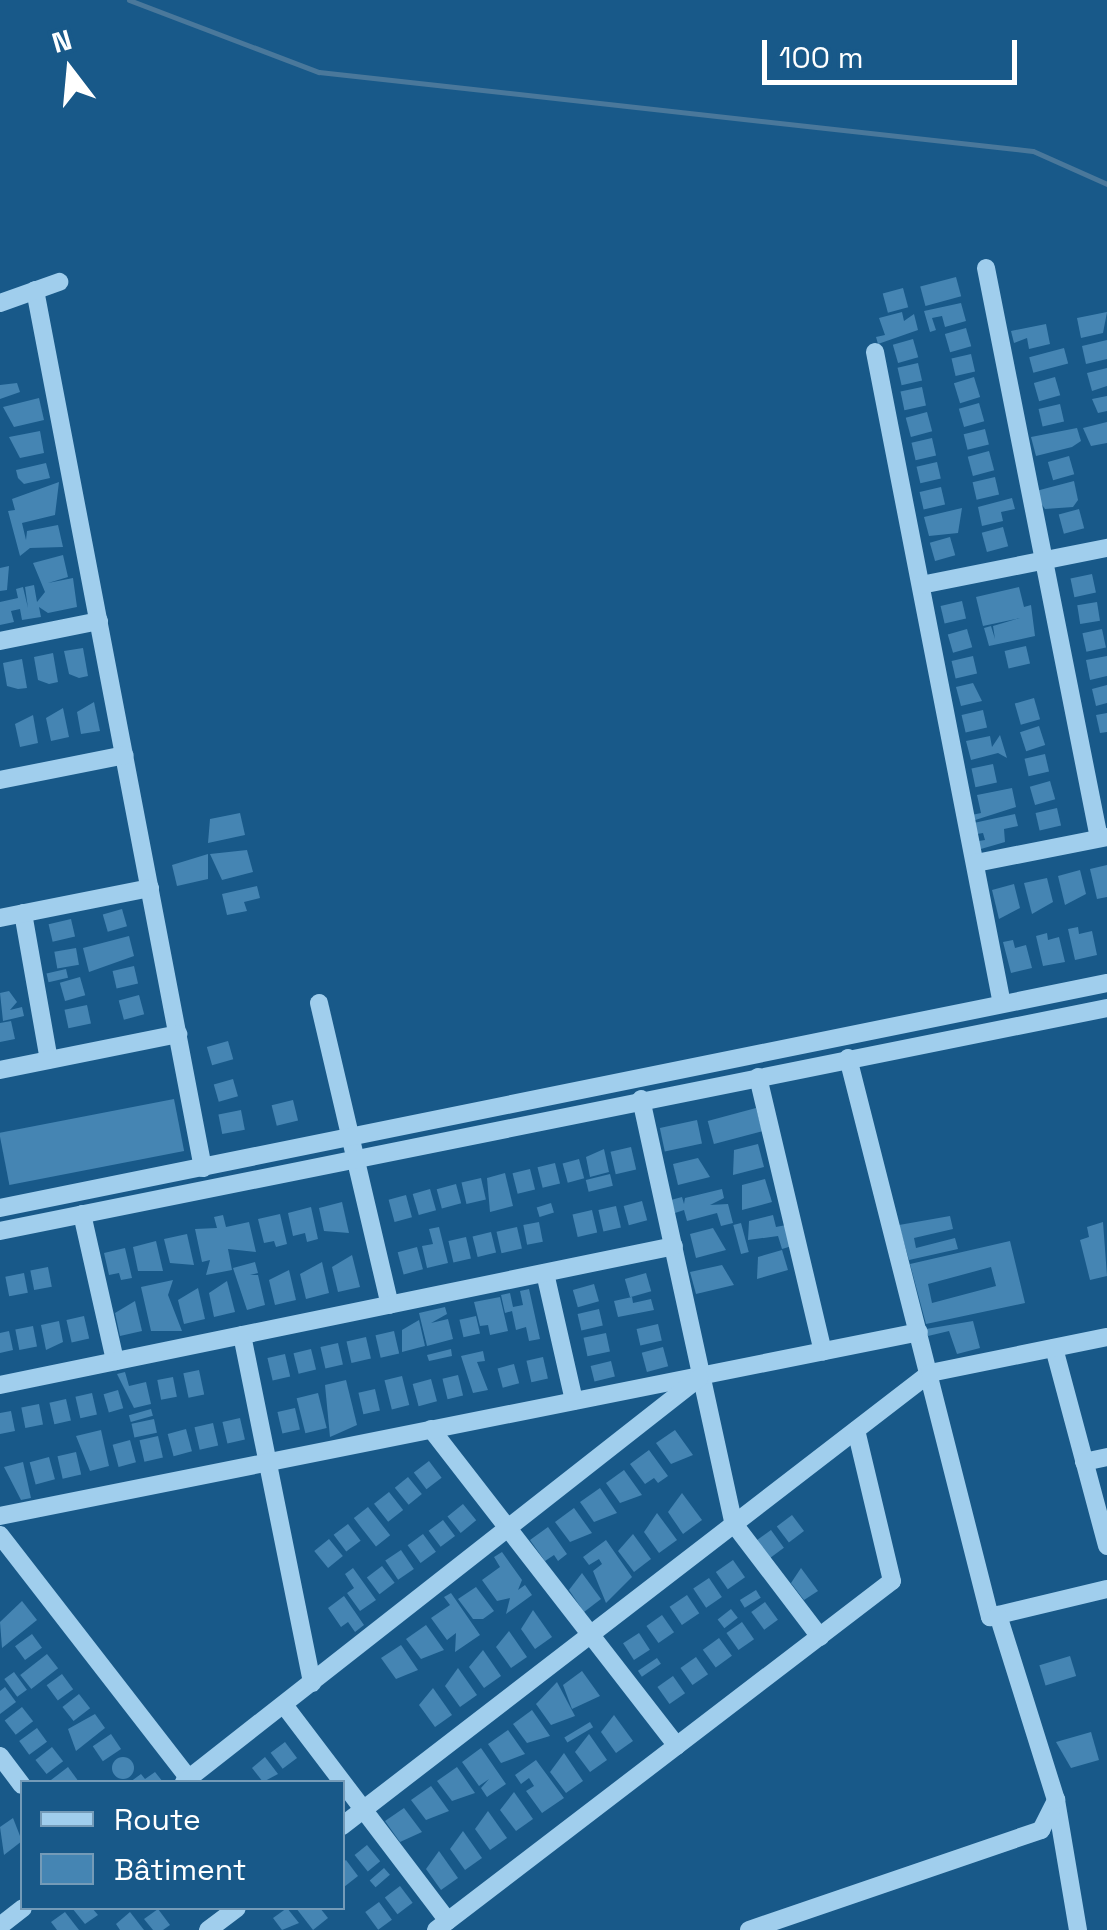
<!DOCTYPE html>
<meta charset="utf-8">
<style>
body{margin:0}
#map{position:relative;width:1107px;height:1930px;overflow:hidden;background:#185989;font-family:"Space Grotesk",sans-serif}
div>[style]{position:absolute}
.stream>*{height:5px;margin:-2.5px;padding:0 2.5px;transform-origin:2.5px;border-radius:2.5px;background:#4a789b}
.building>*{inset:0;background:#4585b3;transform-origin:0 0}
.round{border-radius:50%}
.minor>*{height:18px;margin:-9px;padding:0 9px;transform-origin:9px;border-radius:9px;background:#a0ceed}
span{translate:-50% -50%;white-space:nowrap;text-align:center;line-height:1.15;-webkit-text-stroke:8px #185989;paint-order:stroke}
.legend{position:absolute;left:20px;top:1780px;width:325px;height:130px;box-sizing:border-box;background:#185989;border:2px solid #749bb8;margin:0;padding:12px 18px;list-style:none;font-size:30px;color:#fff}
.legend li{display:flex;align-items:center;gap:20px;height:50px}
.legend b{width:50px;border:2px solid #749bb8}
.north{position:absolute;left:20px;top:20px;width:100px;height:100px;-webkit-text-stroke:8px #185989;paint-order:stroke;rotate:344deg;font-size:28px;font-weight:700;line-height:40px;text-align:center;color:#fff}
.north::after{content:'';display:block;margin:auto;width:35px;height:45px;background:#fff;clip-path:polygon(50% 0,100% 100%,50% 72%,0 100%)}
.scale{position:absolute;left:762px;top:40px;width:255px;height:45px;box-sizing:border-box;border:5px solid #fff;border-top:0;padding-left:12px;font-size:30px;line-height:35px;white-space:nowrap;color:#fff;-webkit-text-stroke:8px #185989;paint-order:stroke}
</style>
<div id="map">
<div class="stream">
<div style="left:129px;top:0;width:203px;rotate:20.8deg"></div>
<div style="left:319px;top:72px;width:718px;rotate:6.31deg"></div>
<div style="left:1033px;top:151px;width:81px;rotate:24deg"></div>
</div>
<div class="building">
<div style="left:956px;top:277px;width:20px;height:37px;rotate:75deg"></div>
<div style="left:903px;top:288px;width:20px;height:21px;rotate:75deg"></div>
<div style="clip-path:polygon(961px 303px,966px 321px,945px 327px,942px 316px,932px 318px,936px 330px,930px 332px,924px 311px)"></div>
<div style="clip-path:polygon(902px 312px,904px 321px,914px 314px,918px 330px,878px 344px,876px 337px,885px 335px,879px 318px)"></div>
<div style="clip-path:polygon(1107px 312px,1103px 333px,1081px 338px,1077px 318px)"></div>
<div style="clip-path:polygon(1046px 324px,1050px 344px,1029px 349px,1027px 338px,1014px 343px,1011px 331px)"></div>
<div style="left:966px;top:328px;width:19px;height:22px;rotate:74deg"></div>
<div style="left:913px;top:339px;width:19px;height:21px;rotate:74deg"></div>
<div style="clip-path:polygon(1107px 340px,1107px 359px,1086px 364px,1082px 346px)"></div>
<div style="left:1064px;top:348px;width:16px;height:36px;rotate:75deg"></div>
<div style="left:971px;top:354px;width:18px;height:20px;rotate:77deg"></div>
<div style="left:918px;top:363px;width:18px;height:21px;rotate:77deg"></div>
<div style="clip-path:polygon(1107px 368px,1107px 386px,1092px 391px,1087px 373px)"></div>
<div style="left:974px;top:377px;width:21px;height:21px;rotate:73deg"></div>
<div style="left:1055px;top:377px;width:19px;height:22px;rotate:74deg"></div>
<div style="clip-path:polygon(17px 383px,20px 392px,0 399px,0 385px)"></div>
<div style="left:922px;top:387px;width:19px;height:22px;rotate:78deg"></div>
<div style="clip-path:polygon(1107px 396px,1107px 411px,1098px 413px,1092px 399px)"></div>
<div style="clip-path:polygon(39px 398px,44px 420px,14px 427px,3px 407px)"></div>
<div style="left:979px;top:403px;width:19px;height:21px;rotate:74deg"></div>
<div style="left:1060px;top:404px;width:18px;height:22px;rotate:77deg"></div>
<div style="left:927px;top:412px;width:20px;height:22px;rotate:75deg"></div>
<div style="clip-path:polygon(1107px 422px,1107px 443px,1091px 446px,1083px 428px)"></div>
<div style="clip-path:polygon(1077px 428px,1081px 441px,1072px 447px,1036px 456px,1031px 437px)"></div>
<div style="left:985px;top:429px;width:16px;height:22px;rotate:76deg"></div>
<div style="clip-path:polygon(40px 431px,44px 453px,20px 458px,9px 437px)"></div>
<div style="left:932px;top:438px;width:18px;height:21px;rotate:77deg"></div>
<div style="left:989px;top:451px;width:20px;height:22px;rotate:75deg"></div>
<div style="left:1069px;top:456px;width:19px;height:22px;rotate:74deg"></div>
<div style="left:937px;top:462px;width:17px;height:21px;rotate:77deg"></div>
<div style="clip-path:polygon(46px 463px,50px 478px,24px 484px,18px 478px,16px 470px)"></div>
<div style="left:995px;top:477px;width:18px;height:23px;rotate:77deg"></div>
<div style="clip-path:polygon(1074px 481px,1078px 500px,1073px 507px,1045px 509px,1038px 499px,1036px 491px)"></div>
<div style="clip-path:polygon(59px 482px,55px 515px,22px 523px,26px 540px,27px 531px,58px 525px,63px 547px,30px 548px,20px 556px,8px 511px,15px 510px,12px 499px)"></div>
<div style="left:941px;top:487px;width:18px;height:22px;rotate:77deg"></div>
<div style="clip-path:polygon(1012px 498px,1015px 509px,1001px 512px,1003px 521px,982px 526px,978px 507px)"></div>
<div style="clip-path:polygon(962px 508px,958px 533px,929px 536px,924px 517px)"></div>
<div style="left:1079px;top:509px;width:20px;height:21px;rotate:75deg"></div>
<div style="left:1003px;top:527px;width:20px;height:22px;rotate:75deg"></div>
<div style="left:950px;top:537px;width:19px;height:21px;rotate:74deg"></div>
<div style="clip-path:polygon(63px 555px,68px 577px,48px 583px,73px 578px,77px 607px,48px 613px,39px 607px,41px 617px,22px 620px,20px 609px,11px 611px,14px 622px,0 625px,0 602px,18px 598px,16px 589px,23px 587px,28px 608px,25px 587px,34px 585px,37px 602px,45px 592px,33px 563px)"></div>
<div style="clip-path:polygon(9px 566px,7px 590px,0 591px,0 568px)"></div>
<div style="left:1092px;top:574px;width:19px;height:22px;rotate:78deg"></div>
<div style="clip-path:polygon(1019px 587px,1024px 607px,1031px 605px,1035px 636px,989px 646px,984px 628px,991px 626px,995px 639px,993px 626px,1020px 618px,983px 626px,976px 597px)"></div>
<div style="left:962px;top:601px;width:18px;height:22px;rotate:77deg"></div>
<div style="left:1097px;top:602px;width:19px;height:20px;rotate:81deg"></div>
<div style="left:967px;top:629px;width:19px;height:20px;rotate:74deg"></div>
<div style="left:1102px;top:629px;width:19px;height:20px;rotate:78deg"></div>
<div style="left:1026px;top:646px;width:18px;height:22px;rotate:77deg"></div>
<div style="clip-path:polygon(83px 648px,88px 676px,79px 678px,69px 674px,64px 651px)"></div>
<div style="clip-path:polygon(53px 653px,58px 682px,49px 684px,38px 680px,34px 657px)"></div>
<div style="left:973px;top:656px;width:18px;height:22px;rotate:77deg"></div>
<div style="clip-path:polygon(1107px 656px,1107px 676px,1090px 680px,1086px 660px)"></div>
<div style="clip-path:polygon(22px 659px,27px 688px,18px 689px,7px 686px,3px 663px)"></div>
<div style="clip-path:polygon(973px 683px,982px 701px,961px 706px,956px 687px)"></div>
<div style="clip-path:polygon(1107px 685px,1107px 703px,1096px 706px,1092px 689px)"></div>
<div style="left:1034px;top:698px;width:22px;height:20px;rotate:74deg"></div>
<div style="clip-path:polygon(94px 702px,100px 731px,81px 734px,77px 712px)"></div>
<div style="clip-path:polygon(63px 708px,69px 737px,51px 741px,46px 718px)"></div>
<div style="left:983px;top:710px;width:18px;height:22px;rotate:77deg"></div>
<div style="clip-path:polygon(1107px 713px,1107px 732px,1100px 733px,1096px 715px)"></div>
<div style="clip-path:polygon(33px 715px,38px 743px,20px 747px,15px 724px)"></div>
<div style="left:1039px;top:726px;width:20px;height:20px;rotate:72deg"></div>
<div style="clip-path:polygon(1000px 735px,1007px 758px,998px 753px,971px 760px,966px 741px,990px 736px,992px 747px)"></div>
<div style="left:1045px;top:754px;width:18px;height:21px;rotate:77deg"></div>
<div style="left:993px;top:764px;width:19px;height:22px;rotate:78deg"></div>
<div style="left:1050px;top:781px;width:19px;height:21px;rotate:74deg"></div>
<div style="clip-path:polygon(1012px 788px,1016px 807px,969px 822px,967px 816px,981px 813px,977px 795px)"></div>
<div style="left:1057px;top:808px;width:18px;height:22px;rotate:77deg"></div>
<div style="clip-path:polygon(240px 813px,245px 835px,208px 843px,210px 819px)"></div>
<div style="clip-path:polygon(1015px 814px,1018px 826px,1004px 829px,1005px 842px,974px 851px,973px 842px,985px 840px,983px 833px,971px 835px,969px 824px)"></div>
<div style="clip-path:polygon(247px 850px,253px 872px,222px 880px,210px 854px)"></div>
<div style="clip-path:polygon(208px 854px,208px 879px,177px 886px,172px 865px)"></div>
<div style="clip-path:polygon(1107px 865px,1107px 897px,1097px 899px,1090px 869px)"></div>
<div style="clip-path:polygon(1080px 870px,1086px 894px,1065px 905px,1058px 876px)"></div>
<div style="clip-path:polygon(1047px 878px,1053px 902px,1032px 914px,1024px 883px)"></div>
<div style="clip-path:polygon(1014px 884px,1020px 908px,999px 919px,992px 890px)"></div>
<div style="clip-path:polygon(257px 886px,260px 898px,244px 902px,247px 911px,227px 915px,222px 894px)"></div>
<div style="left:122px;top:909px;width:18px;height:20px;rotate:74deg"></div>
<div style="left:71px;top:919px;width:18px;height:23px;rotate:77deg"></div>
<div style="clip-path:polygon(1078px 927px,1079px 934px,1092px 931px,1097px 955px,1075px 960px,1068px 929px)"></div>
<div style="clip-path:polygon(1047px 933px,1048px 940px,1059px 937px,1065px 962px,1043px 966px,1036px 936px)"></div>
<div style="clip-path:polygon(129px 936px,134px 956px,89px 972px,83px 948px)"></div>
<div style="clip-path:polygon(1013px 940px,1015px 948px,1026px 945px,1032px 968px,1011px 973px,1003px 942px)"></div>
<div style="left:76px;top:948px;width:17px;height:22px;rotate:80deg"></div>
<div style="left:134px;top:966px;width:18px;height:22px;rotate:77deg"></div>
<div style="left:66px;top:969px;width:9px;height:20px;rotate:77deg"></div>
<div style="left:80px;top:977px;width:19px;height:21px;rotate:74deg"></div>
<div style="clip-path:polygon(9px 991px,17px 1002px,10px 1010px,22px 1007px,24px 1016px,3px 1021px,0 993px)"></div>
<div style="left:139px;top:995px;width:20px;height:21px;rotate:75deg"></div>
<div style="left:87px;top:1005px;width:19px;height:23px;rotate:78deg"></div>
<div style="clip-path:polygon(11px 1021px,15px 1039px,0 1042px,0 1023px)"></div>
<div style="left:228px;top:1041px;width:19px;height:22px;rotate:74deg"></div>
<div style="left:233px;top:1079px;width:18px;height:20px;rotate:74deg"></div>
<div style="left:174px;top:1099px;width:53px;height:178px;rotate:79deg"></div>
<div style="left:293px;top:1100px;width:21px;height:22px;rotate:76deg"></div>
<div style="left:756px;top:1108px;width:24px;height:50px;rotate:75deg"></div>
<div style="left:241px;top:1110px;width:20px;height:23px;rotate:79deg"></div>
<div style="left:697px;top:1120px;width:24px;height:38px;rotate:78deg"></div>
<div style="clip-path:polygon(758px 1144px,764px 1167px,733px 1175px,734px 1150px)"></div>
<div style="left:631px;top:1147px;width:23px;height:21px;rotate:77deg"></div>
<div style="clip-path:polygon(604px 1149px,609px 1172px,590px 1177px,586px 1157px)"></div>
<div style="clip-path:polygon(698px 1158px,710px 1177px,678px 1185px,673px 1164px)"></div>
<div style="left:579px;top:1159px;width:20px;height:17px;rotate:75deg"></div>
<div style="left:555px;top:1163px;width:21px;height:18px;rotate:76deg"></div>
<div style="left:530px;top:1169px;width:21px;height:18px;rotate:76deg"></div>
<div style="clip-path:polygon(505px 1173px,513px 1206px,490px 1212px,487px 1178px)"></div>
<div style="left:610px;top:1174px;width:12px;height:25px;rotate:76deg"></div>
<div style="left:481px;top:1178px;width:22px;height:20px;rotate:77deg"></div>
<div style="clip-path:polygon(765px 1179px,772px 1202px,742px 1210px,742px 1185px)"></div>
<div style="left:456px;top:1184px;width:20px;height:20px;rotate:75deg"></div>
<div style="left:430px;top:1189px;width:22px;height:18px;rotate:74deg"></div>
<div style="clip-path:polygon(722px 1189px,724px 1198px,710px 1205px,728px 1204px,733px 1223px,721px 1226px,717px 1213px,687px 1221px,684px 1210px,675px 1213px,671px 1200px,682px 1197px,684px 1204px,685px 1198px)"></div>
<div style="left:406px;top:1195px;width:23px;height:18px;rotate:75deg"></div>
<div style="left:642px;top:1201px;width:20px;height:19px;rotate:75deg"></div>
<div style="clip-path:polygon(342px 1202px,349px 1233px,324px 1231px,319px 1208px)"></div>
<div style="left:551px;top:1203px;width:10px;height:15px;rotate:73deg"></div>
<div style="left:616px;top:1206px;width:22px;height:18px;rotate:77deg"></div>
<div style="clip-path:polygon(311px 1207px,318px 1239px,307px 1242px,305px 1233px,293px 1236px,288px 1213px)"></div>
<div style="left:592px;top:1210px;width:23px;height:20px;rotate:77deg"></div>
<div style="clip-path:polygon(280px 1214px,287px 1244px,276px 1247px,274px 1241px,264px 1243px,258px 1219px)"></div>
<div style="clip-path:polygon(223px 1215px,226px 1227px,249px 1222px,256px 1252px,228px 1249px,232px 1270px,206px 1275px,210px 1260px,202px 1262px,195px 1229px,217px 1228px,214px 1217px)"></div>
<div style="clip-path:polygon(773px 1215px,776px 1227px,786px 1225px,792px 1246px,782px 1249px,778px 1236px,748px 1240px,749px 1221px)"></div>
<div style="clip-path:polygon(950px 1216px,953px 1229px,914px 1238px,916px 1248px,955px 1238px,958px 1249px,909px 1260px,899px 1225px)"></div>
<div style="left:539px;top:1222px;width:20px;height:16px;rotate:79deg"></div>
<div style="clip-path:polygon(1103px 1222px,1107px 1276px,1090px 1280px,1080px 1240px,1089px 1237px,1087px 1227px)"></div>
<div style="left:741px;top:1223px;width:30px;height:8px;rotate:75deg"></div>
<div style="clip-path:polygon(439px 1227px,448px 1263px,427px 1268px,422px 1246px,433px 1244px,429px 1229px)"></div>
<div style="left:517px;top:1227px;width:22px;height:21px;rotate:77deg"></div>
<div style="clip-path:polygon(713px 1228px,726px 1250px,696px 1258px,690px 1234px)"></div>
<div style="left:491px;top:1232px;width:21px;height:19px;rotate:76deg"></div>
<div style="clip-path:polygon(187px 1234px,194px 1265px,170px 1263px,164px 1239px)"></div>
<div style="left:466px;top:1237px;width:22px;height:18px;rotate:77deg"></div>
<div style="clip-path:polygon(156px 1241px,163px 1271px,138px 1271px,133px 1247px)"></div>
<div style="clip-path:polygon(evenodd,1010px 1241px,1025px 1303px,926px 1324px,910px 1264px,1010px 1241px,991px 1267px,996px 1286px,932px 1303px,928px 1284px,991px 1267px)"></div>
<div style="left:417px;top:1247px;width:23px;height:20px;rotate:75deg"></div>
<div style="clip-path:polygon(125px 1248px,132px 1278px,121px 1280px,119px 1273px,109px 1275px,104px 1253px)"></div>
<div style="clip-path:polygon(782px 1250px,788px 1270px,757px 1279px,758px 1257px)"></div>
<div style="clip-path:polygon(352px 1255px,360px 1287px,338px 1292px,332px 1267px)"></div>
<div style="clip-path:polygon(255px 1262px,258px 1273px,250px 1275px,258px 1275px,265px 1305px,247px 1310px,233px 1268px)"></div>
<div style="clip-path:polygon(322px 1262px,329px 1293px,306px 1299px,300px 1274px)"></div>
<div style="clip-path:polygon(722px 1265px,734px 1285px,696px 1294px,690px 1272px)"></div>
<div style="left:48px;top:1267px;width:20px;height:18px;rotate:79deg"></div>
<div style="clip-path:polygon(289px 1270px,296px 1300px,275px 1305px,269px 1280px)"></div>
<div style="left:24px;top:1273px;width:20px;height:19px;rotate:79deg"></div>
<div style="left:646px;top:1273px;width:19px;height:22px;rotate:74deg"></div>
<div style="clip-path:polygon(173px 1280px,168px 1295px,182px 1331px,151px 1331px,141px 1287px)"></div>
<div style="clip-path:polygon(227px 1281px,235px 1312px,214px 1317px,209px 1293px)"></div>
<div style="left:594px;top:1284px;width:18px;height:22px;rotate:74deg"></div>
<div style="clip-path:polygon(198px 1288px,205px 1319px,184px 1324px,178px 1300px)"></div>
<div style="clip-path:polygon(529px 1289px,540px 1339px,529px 1341px,526px 1327px,516px 1330px,512px 1311px,505px 1313px,501px 1295px,510px 1293px,513px 1307px,523px 1305px,520px 1291px)"></div>
<div style="clip-path:polygon(500px 1297px,508px 1331px,490px 1335px,488px 1325px,480px 1326px,474px 1302px)"></div>
<div style="clip-path:polygon(632px 1297px,633px 1303px,651px 1299px,654px 1310px,618px 1317px,614px 1301px)"></div>
<div style="clip-path:polygon(135px 1301px,142px 1331px,120px 1336px,115px 1313px)"></div>
<div style="clip-path:polygon(445px 1307px,447px 1314px,431px 1323px,448px 1319px,453px 1339px,427px 1346px,419px 1313px)"></div>
<div style="left:599px;top:1309px;width:17px;height:22px;rotate:77deg"></div>
<div style="left:84px;top:1316px;width:23px;height:18px;rotate:77deg"></div>
<div style="left:476px;top:1316px;width:18px;height:17px;rotate:77deg"></div>
<div style="clip-path:polygon(419px 1320px,425px 1346px,402px 1352px,402px 1330px)"></div>
<div style="clip-path:polygon(59px 1321px,63px 1342px,46px 1350px,41px 1325px)"></div>
<div style="clip-path:polygon(973px 1321px,980px 1348px,957px 1354px,949px 1331px,928px 1336px,926px 1329px)"></div>
<div style="left:658px;top:1324px;width:17px;height:22px;rotate:77deg"></div>
<div style="left:33px;top:1326px;width:21px;height:18px;rotate:79deg"></div>
<div style="clip-path:polygon(9px 1331px,13px 1350px,0 1353px,0 1333px)"></div>
<div style="left:394px;top:1331px;width:23px;height:19px;rotate:77deg"></div>
<div style="left:606px;top:1333px;width:19px;height:23px;rotate:78deg"></div>
<div style="left:366px;top:1337px;width:22px;height:20px;rotate:77deg"></div>
<div style="left:338px;top:1343px;width:22px;height:18px;rotate:77deg"></div>
<div style="left:663px;top:1347px;width:20px;height:22px;rotate:75deg"></div>
<div style="left:311px;top:1349px;width:21px;height:18px;rotate:76deg"></div>
<div style="clip-path:polygon(451px 1349px,452px 1356px,429px 1361px,427px 1355px)"></div>
<div style="clip-path:polygon(483px 1351px,485px 1361px,477px 1362px,488px 1390px,473px 1393px,461px 1356px)"></div>
<div style="left:285px;top:1354px;width:23px;height:18px;rotate:77deg"></div>
<div style="left:543px;top:1357px;width:22px;height:17px;rotate:77deg"></div>
<div style="left:611px;top:1361px;width:16px;height:21px;rotate:76deg"></div>
<div style="left:514px;top:1364px;width:20px;height:17px;rotate:75deg"></div>
<div style="left:199px;top:1370px;width:25px;height:16px;rotate:78deg"></div>
<div style="clip-path:polygon(125px 1372px,129px 1386px,146px 1382px,151px 1404px,134px 1408px,117px 1374px)"></div>
<div style="left:458px;top:1375px;width:21px;height:16px;rotate:76deg"></div>
<div style="left:402px;top:1376px;width:30px;height:18px;rotate:76deg"></div>
<div style="left:173px;top:1377px;width:20px;height:16px;rotate:79deg"></div>
<div style="left:431px;top:1379px;width:23px;height:19px;rotate:75deg"></div>
<div style="clip-path:polygon(346px 1380px,357px 1425px,330px 1437px,325px 1385px)"></div>
<div style="left:375px;top:1389px;width:22px;height:17px;rotate:77deg"></div>
<div style="left:118px;top:1390px;width:19px;height:15px;rotate:74deg"></div>
<div style="left:92px;top:1393px;width:22px;height:17px;rotate:77deg"></div>
<div style="left:318px;top:1393px;width:36px;height:22px;rotate:76deg"></div>
<div style="left:66px;top:1399px;width:22px;height:17px;rotate:77deg"></div>
<div style="left:39px;top:1404px;width:21px;height:18px;rotate:79deg"></div>
<div style="left:295px;top:1408px;width:22px;height:18px;rotate:77deg"></div>
<div style="left:151px;top:1409px;width:7px;height:23px;rotate:74deg"></div>
<div style="clip-path:polygon(11px 1411px,15px 1431px,0 1434px,0 1413px)"></div>
<div style="left:240px;top:1418px;width:22px;height:18px;rotate:77deg"></div>
<div style="left:154px;top:1419px;width:14px;height:23px;rotate:78deg"></div>
<div style="left:213px;top:1423px;width:23px;height:19px;rotate:77deg"></div>
<div style="left:186px;top:1429px;width:23px;height:19px;rotate:75deg"></div>
<div style="clip-path:polygon(101px 1430px,109px 1466px,90px 1471px,76px 1436px)"></div>
<div style="clip-path:polygon(675px 1430px,693px 1455px,671px 1464px,656px 1443px)"></div>
<div style="left:158px;top:1436px;width:22px;height:19px;rotate:77deg"></div>
<div style="left:130px;top:1440px;width:23px;height:18px;rotate:75deg"></div>
<div style="clip-path:polygon(649px 1450px,668px 1476px,658px 1483px,654px 1478px,645px 1484px,630px 1464px)"></div>
<div style="left:76px;top:1452px;width:23px;height:19px;rotate:77deg"></div>
<div style="left:49px;top:1457px;width:23px;height:20px;rotate:75deg"></div>
<div style="left:429px;top:1461px;width:21px;height:19px;rotate:53deg"></div>
<div style="clip-path:polygon(23px 1462px,31px 1498px,21px 1500px,4px 1467px)"></div>
<div style="clip-path:polygon(624px 1470px,642px 1495px,620px 1503px,606px 1483px)"></div>
<div style="left:408px;top:1477px;width:22px;height:17px;rotate:51deg"></div>
<div style="clip-path:polygon(600px 1488px,617px 1513px,594px 1522px,580px 1502px)"></div>
<div style="left:389px;top:1492px;width:23px;height:19px;rotate:52deg"></div>
<div style="clip-path:polygon(682px 1493px,702px 1520px,683px 1534px,668px 1512px)"></div>
<div style="left:463px;top:1504px;width:21px;height:20px;rotate:51deg"></div>
<div style="left:368px;top:1507px;width:36px;height:18px;rotate:52deg"></div>
<div style="clip-path:polygon(574px 1508px,592px 1533px,570px 1542px,555px 1522px)"></div>
<div style="clip-path:polygon(657px 1513px,677px 1540px,659px 1553px,644px 1532px)"></div>
<div style="left:792px;top:1515px;width:20px;height:19px;rotate:53deg"></div>
<div style="left:443px;top:1520px;width:20px;height:18px;rotate:53deg"></div>
<div style="left:348px;top:1524px;width:21px;height:18px;rotate:53deg"></div>
<div style="clip-path:polygon(548px 1527px,567px 1554px,558px 1561px,554px 1555px,545px 1561px,530px 1540px)"></div>
<div style="left:771px;top:1530px;width:22px;height:18px;rotate:54deg"></div>
<div style="left:423px;top:1534px;width:22px;height:19px;rotate:54deg"></div>
<div style="clip-path:polygon(633px 1534px,651px 1559px,634px 1572px,618px 1551px)"></div>
<div style="left:329px;top:1539px;width:22px;height:19px;rotate:51deg"></div>
<div style="clip-path:polygon(606px 1540px,632px 1577px,606px 1603px,593px 1571px,602px 1564px,599px 1559px,589px 1565px,583px 1557px)"></div>
<div style="left:401px;top:1550px;width:23px;height:19px;rotate:56deg"></div>
<div style="clip-path:polygon(502px 1552px,522px 1580px,518px 1590px,525px 1585px,532px 1595px,506px 1614px,510px 1598px,497px 1601px,482px 1580px,500px 1567px,494px 1557px)"></div>
<div style="left:733px;top:1560px;width:21px;height:21px;rotate:55deg"></div>
<div style="left:382px;top:1566px;width:21px;height:19px;rotate:53deg"></div>
<div style="clip-path:polygon(353px 1568px,376px 1600px,360px 1611px,347px 1593px,354px 1588px,345px 1574px)"></div>
<div style="clip-path:polygon(801px 1568px,818px 1591px,804px 1600px,791px 1583px)"></div>
<div style="clip-path:polygon(582px 1573px,601px 1599px,584px 1612px,569px 1590px)"></div>
<div style="left:709px;top:1578px;width:23px;height:19px;rotate:56deg"></div>
<div style="clip-path:polygon(476px 1587px,494px 1611px,483px 1619px,473px 1619px,458px 1599px)"></div>
<div style="left:756px;top:1590px;width:9px;height:19px;rotate:58deg"></div>
<div style="clip-path:polygon(451px 1593px,480px 1635px,455px 1652px,456px 1633px,447px 1640px,431px 1618px,450px 1605px,444px 1597px)"></div>
<div style="left:687px;top:1595px;width:22px;height:21px;rotate:56deg"></div>
<div style="clip-path:polygon(344px 1596px,364px 1625px,355px 1632px,348px 1622px,341px 1627px,328px 1608px)"></div>
<div style="clip-path:polygon(22px 1601px,37px 1620px,2px 1648px,0 1622px)"></div>
<div style="left:765px;top:1602px;width:22px;height:17px;rotate:54deg"></div>
<div style="left:731px;top:1609px;width:11px;height:17px;rotate:52deg"></div>
<div style="clip-path:polygon(533px 1610px,552px 1637px,535px 1649px,521px 1629px)"></div>
<div style="left:662px;top:1615px;width:21px;height:19px;rotate:55deg"></div>
<div style="left:742px;top:1622px;width:21px;height:19px;rotate:55deg"></div>
<div style="clip-path:polygon(426px 1625px,444px 1650px,421px 1659px,406px 1639px)"></div>
<div style="clip-path:polygon(509px 1631px,527px 1657px,511px 1668px,496px 1647px)"></div>
<div style="left:639px;top:1633px;width:20px;height:19px;rotate:57deg"></div>
<div style="left:32px;top:1634px;width:17px;height:21px;rotate:54deg"></div>
<div style="left:719px;top:1638px;width:22px;height:20px;rotate:54deg"></div>
<div style="clip-path:polygon(401px 1645px,418px 1670px,396px 1679px,381px 1658px)"></div>
<div style="clip-path:polygon(483px 1650px,501px 1676px,484px 1688px,469px 1667px)"></div>
<div style="left:47px;top:1654px;width:18px;height:34px;rotate:52deg"></div>
<div style="left:1070px;top:1656px;width:21px;height:32px;rotate:73deg"></div>
<div style="left:696px;top:1657px;width:21px;height:19px;rotate:55deg"></div>
<div style="left:657px;top:1658px;width:7px;height:23px;rotate:56deg"></div>
<div style="clip-path:polygon(458px 1668px,477px 1695px,460px 1707px,445px 1686px)"></div>
<div style="clip-path:polygon(582px 1671px,600px 1696px,572px 1709px,563px 1685px)"></div>
<div style="left:14px;top:1672px;width:22px;height:12px;rotate:54deg"></div>
<div style="left:62px;top:1674px;width:19px;height:19px;rotate:54deg"></div>
<div style="left:673px;top:1676px;width:21px;height:19px;rotate:55deg"></div>
<div style="clip-path:polygon(557px 1682px,575px 1716px,551px 1725px,536px 1704px)"></div>
<div style="clip-path:polygon(5px 1687px,16px 1702px,0 1714px,0 1691px)"></div>
<div style="clip-path:polygon(433px 1688px,452px 1715px,435px 1727px,419px 1705px)"></div>
<div style="left:79px;top:1694px;width:18px;height:21px;rotate:52deg"></div>
<div style="left:22px;top:1707px;width:18px;height:22px;rotate:52deg"></div>
<div style="clip-path:polygon(532px 1710px,550px 1736px,527px 1743px,513px 1724px)"></div>
<div style="clip-path:polygon(95px 1714px,105px 1728px,76px 1751px,68px 1729px)"></div>
<div style="clip-path:polygon(614px 1715px,633px 1741px,616px 1753px,601px 1732px)"></div>
<div style="left:590px;top:1722px;width:6px;height:30px;rotate:59deg"></div>
<div style="left:37px;top:1728px;width:17px;height:22px;rotate:54deg"></div>
<div style="clip-path:polygon(508px 1730px,525px 1754px,501px 1763px,488px 1744px)"></div>
<div style="clip-path:polygon(1091px 1732px,1099px 1760px,1071px 1768px,1056px 1742px)"></div>
<div style="left:111px;top:1734px;width:18px;height:22px;rotate:56deg"></div>
<div style="clip-path:polygon(589px 1734px,607px 1760px,590px 1772px,575px 1752px)"></div>
<div style="left:285px;top:1742px;width:20px;height:18px;rotate:53deg"></div>
<div style="left:52px;top:1747px;width:18px;height:21px;rotate:52deg"></div>
<div style="clip-path:polygon(481px 1748px,506px 1784px,487px 1797px,481px 1788px,489px 1779px,479px 1786px,462px 1762px)"></div>
<div style="clip-path:polygon(564px 1753px,583px 1781px,566px 1793px,550px 1772px)"></div>
<div class="round" style="left:112px;top:1757px;width:22px;height:22px"></div>
<div style="clip-path:polygon(265px 1757px,278px 1774px,263px 1782px,252px 1768px)"></div>
<div style="clip-path:polygon(536px 1760px,564px 1798px,542px 1813px,526px 1791px,534px 1786px,529px 1778px,521px 1784px,515px 1775px)"></div>
<div style="clip-path:polygon(68px 1767px,79px 1782px,52px 1782px,51px 1780px)"></div>
<div style="clip-path:polygon(457px 1767px,475px 1793px,452px 1801px,437px 1781px)"></div>
<div style="clip-path:polygon(155px 1772px,163px 1782px,130px 1782px,141px 1774px,145px 1779px)"></div>
<div style="clip-path:polygon(431px 1786px,449px 1811px,426px 1820px,411px 1800px)"></div>
<div style="clip-path:polygon(514px 1792px,533px 1819px,516px 1831px,500px 1810px)"></div>
<div style="clip-path:polygon(404px 1808px,422px 1832px,400px 1842px,385px 1821px)"></div>
<div style="clip-path:polygon(488px 1811px,507px 1838px,490px 1850px,475px 1829px)"></div>
<div style="clip-path:polygon(13px 1818px,22px 1841px,4px 1855px,0 1827px)"></div>
<div style="clip-path:polygon(463px 1831px,482px 1858px,465px 1870px,450px 1849px)"></div>
<div style="left:367px;top:1845px;width:21px;height:16px;rotate:51deg"></div>
<div style="clip-path:polygon(439px 1851px,458px 1878px,441px 1890px,426px 1869px)"></div>
<div style="clip-path:polygon(346px 1860px,358px 1876px,344px 1887px,342px 1863px)"></div>
<div style="left:384px;top:1868px;width:9px;height:19px;rotate:49deg"></div>
<div style="left:400px;top:1886px;width:21px;height:19px;rotate:53deg"></div>
<div style="left:379px;top:1902px;width:22px;height:17px;rotate:54deg"></div>
<div style="clip-path:polygon(72px 1908px,92px 1908px,98px 1915px,85px 1924px)"></div>
<div style="clip-path:polygon(287px 1908px,299px 1923px,282px 1930px,273px 1918px)"></div>
<div style="clip-path:polygon(296px 1908px,320px 1908px,328px 1918px,313px 1930px)"></div>
<div style="clip-path:polygon(158px 1909px,170px 1925px,163px 1930px,153px 1930px,144px 1919px)"></div>
<div style="clip-path:polygon(65px 1912px,79px 1930px,57px 1930px,51px 1922px)"></div>
<div style="clip-path:polygon(130px 1912px,144px 1930px,120px 1930px,116px 1924px)"></div>
</div>
<div class="minor">
<div style="left:986px;top:268px;width:581px;rotate:78.79deg"></div>
<div style="left:35px;top:290px;width:894px;rotate:79.17deg"></div>
<div style="left:0;top:303px;width:63px;rotate:-19.6deg"></div>
<div style="left:875px;top:352px;width:664px;rotate:78.98deg"></div>
<div style="left:921px;top:585px;width:190px;rotate:-11.3deg"></div>
<div style="left:0;top:641px;width:101px;rotate:-11.4deg"></div>
<div style="left:0;top:780px;width:127px;rotate:-11.3deg"></div>
<div style="left:976px;top:863px;width:134px;rotate:-11.2deg"></div>
<div style="left:23px;top:913px;width:149px;rotate:80deg"></div>
<div style="left:0;top:918px;width:153px;rotate:-11.3deg"></div>
<div style="left:319px;top:1003px;width:310px;rotate:76.8deg"></div>
<div style="left:848px;top:1058px;width:577px;rotate:75.75deg"></div>
<div style="left:990px;top:1617px;width:120px;rotate:-13.5deg"></div>
<div style="left:0;top:1070px;width:182px;rotate:-11.4deg"></div>
<div style="left:758px;top:1077px;width:282px;rotate:76.7deg"></div>
<div style="left:641px;top:1099px;width:435px;rotate:77.7deg"></div>
<div style="left:734px;top:1524px;width:142px;rotate:52.7deg"></div>
<div style="left:0;top:1208px;width:1130px;rotate:-11.49deg"></div>
<div style="left:82px;top:1214px;width:151px;rotate:77.3deg"></div>
<div style="left:0;top:1231px;width:1129px;rotate:-11.39deg"></div>
<div style="left:545px;top:1273px;width:131px;rotate:77.2deg"></div>
<div style="left:242px;top:1335px;width:355px;rotate:78.6deg"></div>
<div style="left:1054px;top:1348px;width:205px;rotate:75deg"></div>
<div style="left:0;top:1385px;width:688px;rotate:-11.65deg"></div>
<div style="left:431px;top:1429px;width:401px;rotate:52.2deg"></div>
<div style="left:1084px;top:1462px;width:24px;rotate:-12deg"></div>
<div style="left:0;top:1516px;width:937px;rotate:-11.32deg"></div>
<div style="left:0;top:1535px;width:309px;rotate:52.2deg"></div>
<div style="left:284px;top:1705px;width:271px;rotate:52.8deg"></div>
<div style="left:0;top:1756px;width:36px;rotate:53deg"></div>
<div style="left:184px;top:1782px;width:655px;rotate:-38.11deg"></div>
<div style="left:1056px;top:1800px;width:132px;rotate:80.4deg"></div>
<div style="left:342px;top:1826px;width:742px;rotate:-37.61deg"></div>
<div style="left:930px;top:1373px;width:181px;rotate:-11.5deg"></div>
<div style="left:0;top:1926px;width:29px;rotate:-38deg"></div>
<div style="left:208px;top:1930px;width:36px;rotate:-37deg"></div>
<div style="left:436px;top:1930px;width:574px;rotate:-37.43deg"></div>
<div style="left:892px;top:1581px;width:155px;rotate:-103.4deg"></div>
<div style="left:749px;top:1930px;width:309px;rotate:-18.9deg"></div>
<div style="left:1041px;top:1830px;width:34px;rotate:-63deg"></div>
<div style="left:1056px;top:1800px;width:194px;rotate:-107.4deg"></div>
</div>
<ul class="legend">
<li><b style="height:12px;background:#a0ceed"></b>Route</li>
<li><b style="height:28px;background:#4585b3"></b>Bâtiment</li>
</ul>
<div class="north">N</div>
<div class="scale">100 m</div>
</div>
